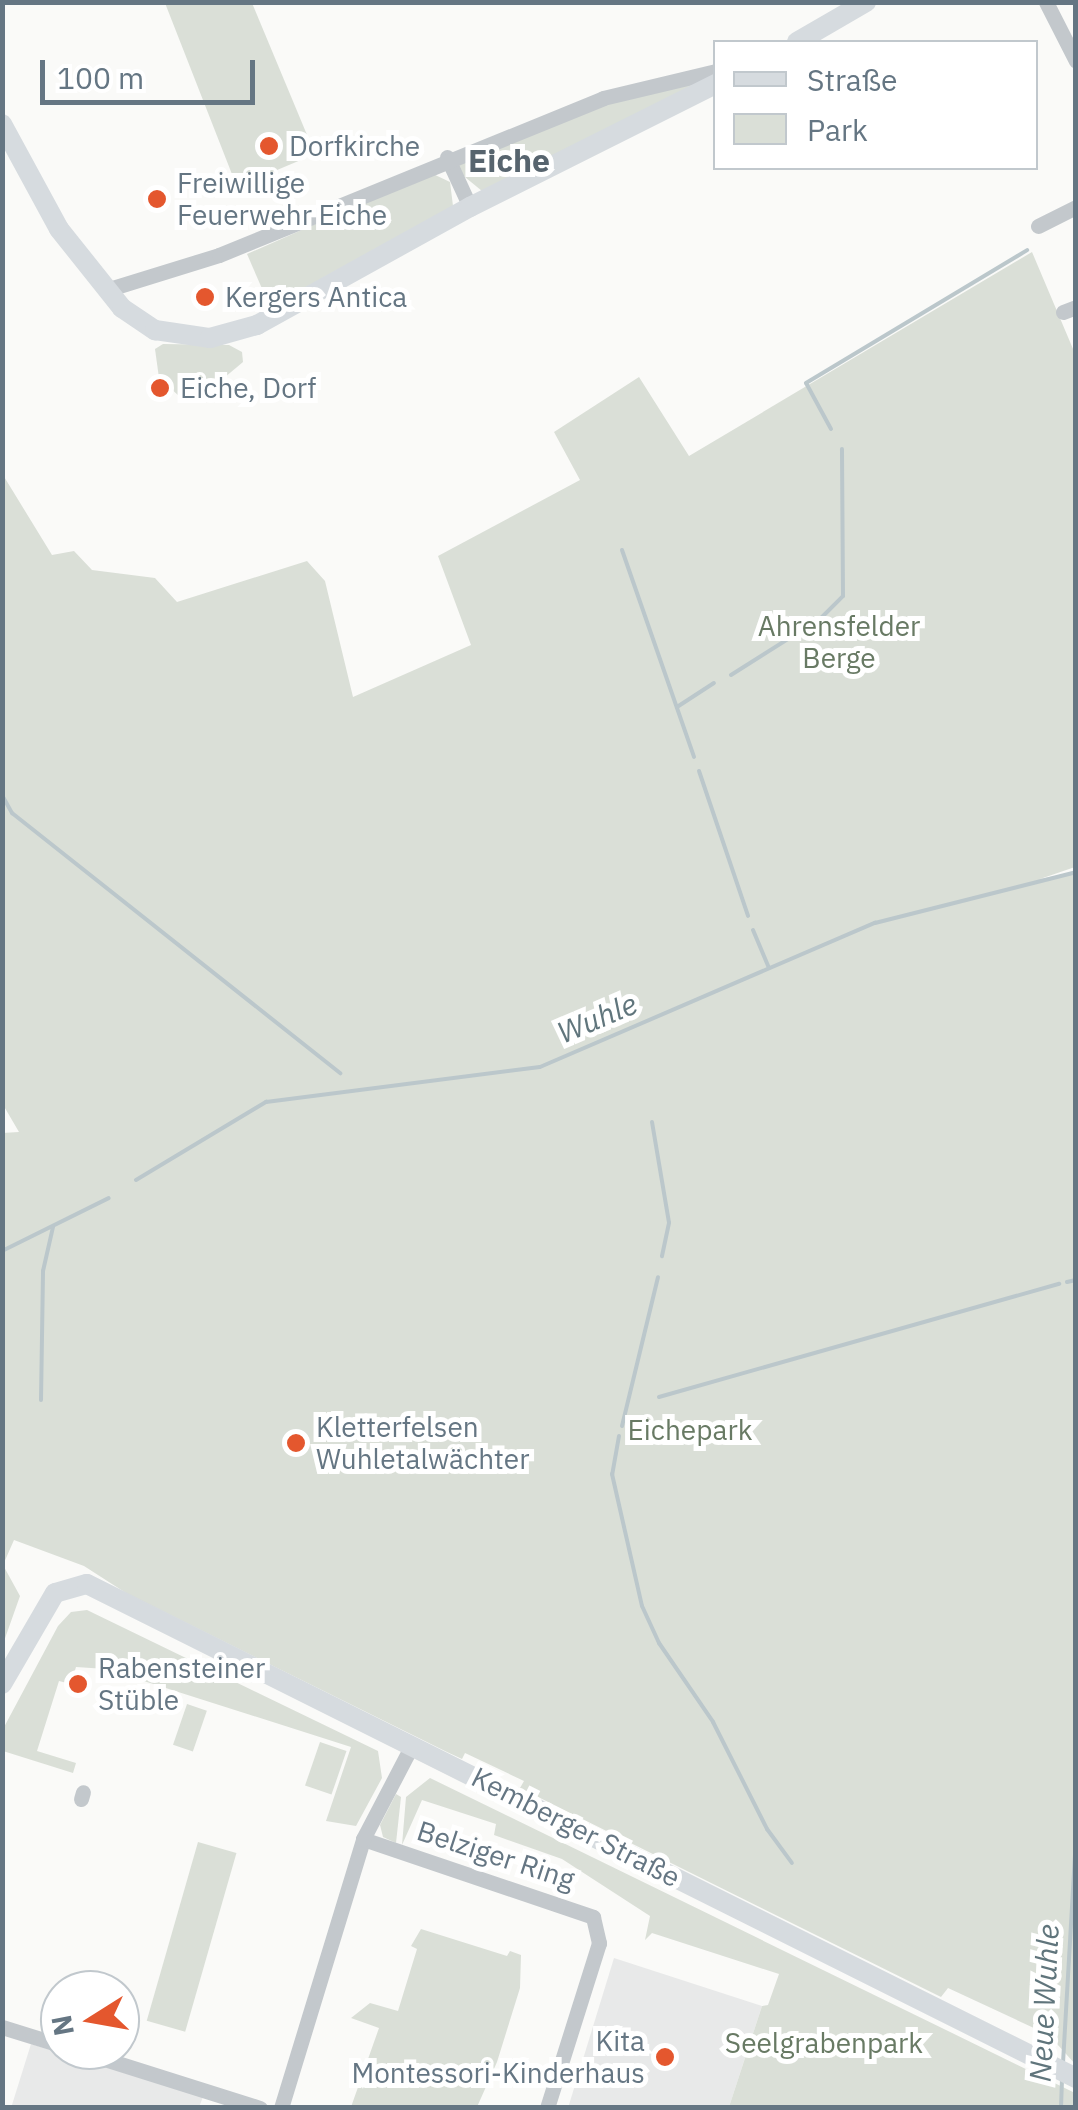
<!DOCTYPE html>
<meta charset="utf-8">
<style>
body{margin:0}
#map{position:relative;width:1078px;height:2110px;overflow:hidden;background:#fafaf8;font-family:"IBM Plex Sans",sans-serif}
div>[style]{position:absolute}
.built>*{inset:0;background:#e8e9e9}
.green>*{inset:0;background:#dadfd7;transform-origin:0 0}
.stream>*{height:4px;margin:-2px;padding:0 2px;transform-origin:2px;border-radius:2px;background:#bbc7cb}
.street>*{height:15px;margin:-7.5px;padding:0 7.5px;transform-origin:7.5px;border-radius:7.5px;background:#c3c8cc}
.secondary>*{height:20px;margin:-10px;padding:0 10px;transform-origin:10px;border-radius:10px;background:#d6dbdf}
.dots>*{width:28px;height:28px;translate:-50% -50%;box-sizing:border-box;border:5px solid #fff;border-radius:50%}
span{translate:-50% -50%;white-space:nowrap;text-align:center;line-height:1.15;-webkit-text-stroke:10px #fff;paint-order:stroke}
.poi-label{font-size:28px;color:#657683}
.left{translate:0 -50%;text-align:left}
.right{translate:-100% -50%;text-align:right}
.park-label{font-size:28px;color:#687a64}
.street-label{font-size:28px;color:#657683}
.water-label{font-size:30px;color:#60757c;font-style:italic}
.quarter-label{font-size:32px;color:#57646e;font-weight:700}
.frame{position:absolute;inset:0;border:5px solid #657683;pointer-events:none}
.legend{position:absolute;left:713px;top:40px;width:325px;height:130px;box-sizing:border-box;background:#fff;border:2px solid #c1c8cd;margin:0;padding:12px 18px;list-style:none;font-size:30px;color:#657683}
.legend li{display:flex;align-items:center;gap:20px;height:50px}
.legend b{width:50px;border:2px solid #c1c8cd}
.north{position:absolute;left:40px;top:1970px;width:100px;height:100px;box-sizing:border-box;background:#fff;border:2px solid #c1c8cd;border-radius:50%;rotate:259deg;font-size:28px;font-weight:700;line-height:40px;text-align:center;color:#657683}
.north::after{content:'';display:block;margin:auto;width:35px;height:45px;background:#e4572e;clip-path:polygon(50% 0,100% 100%,50% 72%,0 100%)}
.scale{position:absolute;left:40px;top:60px;width:215px;height:45px;box-sizing:border-box;border:5px solid #657683;border-top:0;padding-left:12px;font-size:30px;line-height:35px;white-space:nowrap;color:#657683;-webkit-text-stroke:8px #fff;paint-order:stroke}
</style>
<div id="map">
<div class="built">
<div style="clip-path:polygon(614px 1958px,762px 2006px,729px 2107px,568px 2108px)"></div>
<div style="clip-path:polygon(31px 2044px,203px 2097px,199px 2107px,11px 2108px)"></div>
</div>
<div class="green">
<div style="clip-path:polygon(165px 3px,252px 3px,315px 154px,237px 187px)"></div>
<div style="clip-path:polygon(703px 81px,482px 191px,460px 173px,457px 159px,618px 100px)"></div>
<div style="clip-path:polygon(431px 173px,450px 182px,453px 206px,270px 307px,247px 254px)"></div>
<div style="clip-path:polygon(1032px 252px,1076px 356px,1075px 867px,1040px 879px,1075px 872px,1075px 2064px,1049px 2035px,948px 1988px,941px 1997px,520px 1788px,524px 1781px,465px 1753px,462px 1759px,447px 1752px,126px 1593px,84px 1566px,14px 1540px,3px 1565px,20px 1596px,3px 1644px,2px 1133px,19px 1132px,2px 1103px,3px 475px,52px 555px,74px 551px,92px 570px,155px 578px,177px 602px,307px 561px,325px 581px,353px 697px,471px 645px,438px 556px,580px 480px,554px 432px,639px 377px,689px 456px)"></div>
<div style="clip-path:polygon(163px 344px,229px 345px,242px 352px,243px 362px,212px 388px,179px 396px,159px 378px,155px 349px)"></div>
<div style="clip-path:polygon(87px 1610px,378px 1751px,382px 1778px,356px 1826px,326px 1821px,351px 1747px,106px 1669px,76px 1667px,71px 1684px,59px 1681px,37px 1751px,76px 1763px,73px 1773px,3px 1751px,3px 1729px,58px 1626px,71px 1612px)"></div>
<div style="left:187px;top:1704px;width:21px;height:43px;rotate:19deg"></div>
<div style="left:320px;top:1742px;width:28px;height:46px;rotate:19deg"></div>
<div style="clip-path:polygon(430px 1778px,1075px 2093px,1075px 2107px,729px 2107px,762px 2006px,768px 2005px,779px 1974px,652px 1933px,645px 1940px,650px 1916px,562px 1859px,494px 1835px,496px 1824px,422px 1800px,402px 1845px,406px 1797px)"></div>
<div style="clip-path:polygon(396px 1794px,401px 1797px,396px 1843px,383px 1837px,380px 1825px)"></div>
<div style="left:198px;top:1842px;width:40px;height:186px;rotate:16deg"></div>
<div style="clip-path:polygon(421px 1929px,507px 1956px,510px 1951px,521px 1955px,520px 1988px,497px 2062px,477px 2107px,351px 2107px,379px 2028px,351px 2018px,370px 2003px,398px 2011px,417px 1949px,411px 1946px)"></div>
</div>
<div class="stream">
<div style="left:831px;top:429px;width:52px;rotate:-118.5deg"></div>
<div style="left:806px;top:383px;width:258px;rotate:-31deg"></div>
<div style="left:622px;top:550px;width:219px;rotate:70.8deg"></div>
<div style="left:731px;top:675px;width:107px;rotate:-32.3deg"></div>
<div style="left:821px;top:618px;width:31px;rotate:-45deg"></div>
<div style="left:843px;top:596px;width:147px;rotate:-90.4deg"></div>
<div style="left:677px;top:707px;width:44px;rotate:-33deg"></div>
<div style="left:699px;top:771px;width:153px;rotate:71.3deg"></div>
<div style="left:2px;top:795px;width:21px;rotate:61deg"></div>
<div style="left:12px;top:813px;width:419px;rotate:38.4deg"></div>
<div style="left:753px;top:930px;width:41px;rotate:67.2deg"></div>
<div style="left:652px;top:1122px;width:102px;rotate:80.4deg"></div>
<div style="left:669px;top:1223px;width:34px;rotate:102deg"></div>
<div style="left:136px;top:1180px;width:152px;rotate:-31deg"></div>
<div style="left:266px;top:1102px;width:276px;rotate:-7.3deg"></div>
<div style="left:540px;top:1067px;width:365px;rotate:-23.3deg"></div>
<div style="left:875px;top:923px;width:207px;rotate:-14.2deg"></div>
<div style="left:2px;top:1251px;width:119px;rotate:-26.4deg"></div>
<div style="left:1067px;top:1282px;width:9px;rotate:-13deg"></div>
<div style="left:659px;top:1397px;width:416px;rotate:-15.8deg"></div>
<div style="left:41px;top:1400px;width:129px;rotate:-89.1deg"></div>
<div style="left:43px;top:1271px;width:45px;rotate:-77.2deg"></div>
<div style="left:622px;top:1426px;width:153px;rotate:-76.4deg"></div>
<div style="left:619px;top:1436px;width:39px;rotate:100deg"></div>
<div style="left:612px;top:1474px;width:135px;rotate:77.2deg"></div>
<div style="left:642px;top:1606px;width:41px;rotate:65.3deg"></div>
<div style="left:659px;top:1643px;width:96px;rotate:55.6deg"></div>
<div style="left:713px;top:1722px;width:120px;rotate:63.2deg"></div>
<div style="left:767px;top:1829px;width:42px;rotate:53.7deg"></div>
<div style="left:1063px;top:2063px;width:223px;rotate:-86.7deg"></div>
<div style="left:1061px;top:2108px;width:31px;rotate:-88deg"></div>
</div>
<div class="street">
<div style="left:1046px;top:2px;width:66px;rotate:63deg"></div>
<div style="left:447px;top:157px;width:55px;rotate:65.3deg"></div>
<div style="left:1038px;top:226px;width:42px;rotate:-26.6deg"></div>
<div style="left:106px;top:290px;width:118px;rotate:-17.2deg"></div>
<div style="left:219px;top:255px;width:415px;rotate:-22.2deg"></div>
<div style="left:603px;top:98px;width:116px;rotate:-13.4deg"></div>
<div style="left:1063px;top:312px;width:14px;rotate:-21deg"></div>
<div style="left:81px;top:1799px;width:7px;rotate:-74deg"></div>
<div style="left:363px;top:1839px;width:243px;rotate:18.7deg"></div>
<div style="left:593px;top:1917px;width:27px;rotate:77deg"></div>
<div style="left:599px;top:1943px;width:173px;rotate:107.5deg"></div>
<div style="left:2px;top:2027px;width:61px;rotate:17.2deg"></div>
<div style="left:76px;top:2050px;width:193px;rotate:17.5deg"></div>
<div style="left:281px;top:2108px;width:281px;rotate:-73deg"></div>
<div style="left:363px;top:1839px;width:104px;rotate:-62.4deg"></div>
</div>
<div class="secondary">
<div style="left:797px;top:42px;width:80px;rotate:-30.1deg"></div>
<div style="left:2px;top:124px;width:119px;rotate:61.5deg"></div>
<div style="left:59px;top:229px;width:101px;rotate:51.4deg"></div>
<div style="left:122px;top:308px;width:40px;rotate:34deg"></div>
<div style="left:155px;top:330px;width:56px;rotate:8.3deg"></div>
<div style="left:210px;top:338px;width:49px;rotate:-15.5deg"></div>
<div style="left:257px;top:325px;width:244px;rotate:-29deg"></div>
<div style="left:470px;top:207px;width:275px;rotate:-26.6deg"></div>
<div style="left:2px;top:1684px;width:105px;rotate:-59.8deg"></div>
<div style="left:55px;top:1593px;width:33px;rotate:-16deg"></div>
<div style="left:87px;top:1584px;width:1106px;rotate:26.54deg"></div>
</div>
<div class="dots">
<div style="left:269px;top:146px;background:#e4572e"></div>
<div style="left:157px;top:199px;background:#e4572e"></div>
<div style="left:205px;top:297px;background:#e4572e"></div>
<div style="left:160px;top:388px;background:#e4572e"></div>
<div style="left:296px;top:1443px;background:#e4572e"></div>
<div style="left:78px;top:1684px;background:#e4572e"></div>
<div style="left:665px;top:2057px;background:#e4572e"></div>
</div>
<div class="poi-label">
<span class="left" style="left:289px;top:146px">Dorfkirche</span>
<span class="left" style="left:177px;top:199px">Freiwillige<br>Feuerwehr Eiche</span>
<span class="left" style="left:225px;top:297px">Kergers Antica</span>
<span class="left" style="left:180px;top:388px">Eiche, Dorf</span>
<span class="left" style="left:316px;top:1443px">Kletterfelsen<br>Wuhletalwächter</span>
<span class="left" style="left:98px;top:1684px">Rabensteiner<br>Stüble</span>
<span class="right" style="left:645px;top:2057px">Kita<br>Montessori-Kinderhaus</span>
</div>
<div class="park-label">
<span style="left:839px;top:642px">Ahrensfelder<br>Berge</span>
<span style="left:690px;top:1430px">Eichepark</span>
<span style="left:824px;top:2043px">Seelgrabenpark</span>
</div>
<div class="street-label">
<span style="left:576px;top:1827px;rotate:27deg">Kemberger Straße</span>
<span style="left:496px;top:1855px;rotate:18deg">Belziger Ring</span>
</div>
<div class="water-label">
<span style="left:597px;top:1018px;rotate:-23deg">Wuhle</span>
<span style="left:1044px;top:2003px;rotate:-87deg">Neue Wuhle</span>
</div>
<div class="quarter-label">
<span style="left:509px;top:160px">Eiche</span>
</div>
<div class="frame"></div>
<ul class="legend">
<li><b style="height:12px;background:#d6dbdf"></b>Straße</li>
<li><b style="height:28px;background:#dadfd7"></b>Park</li>
</ul>
<div class="north">N</div>
<div class="scale">100 m</div>
</div>
